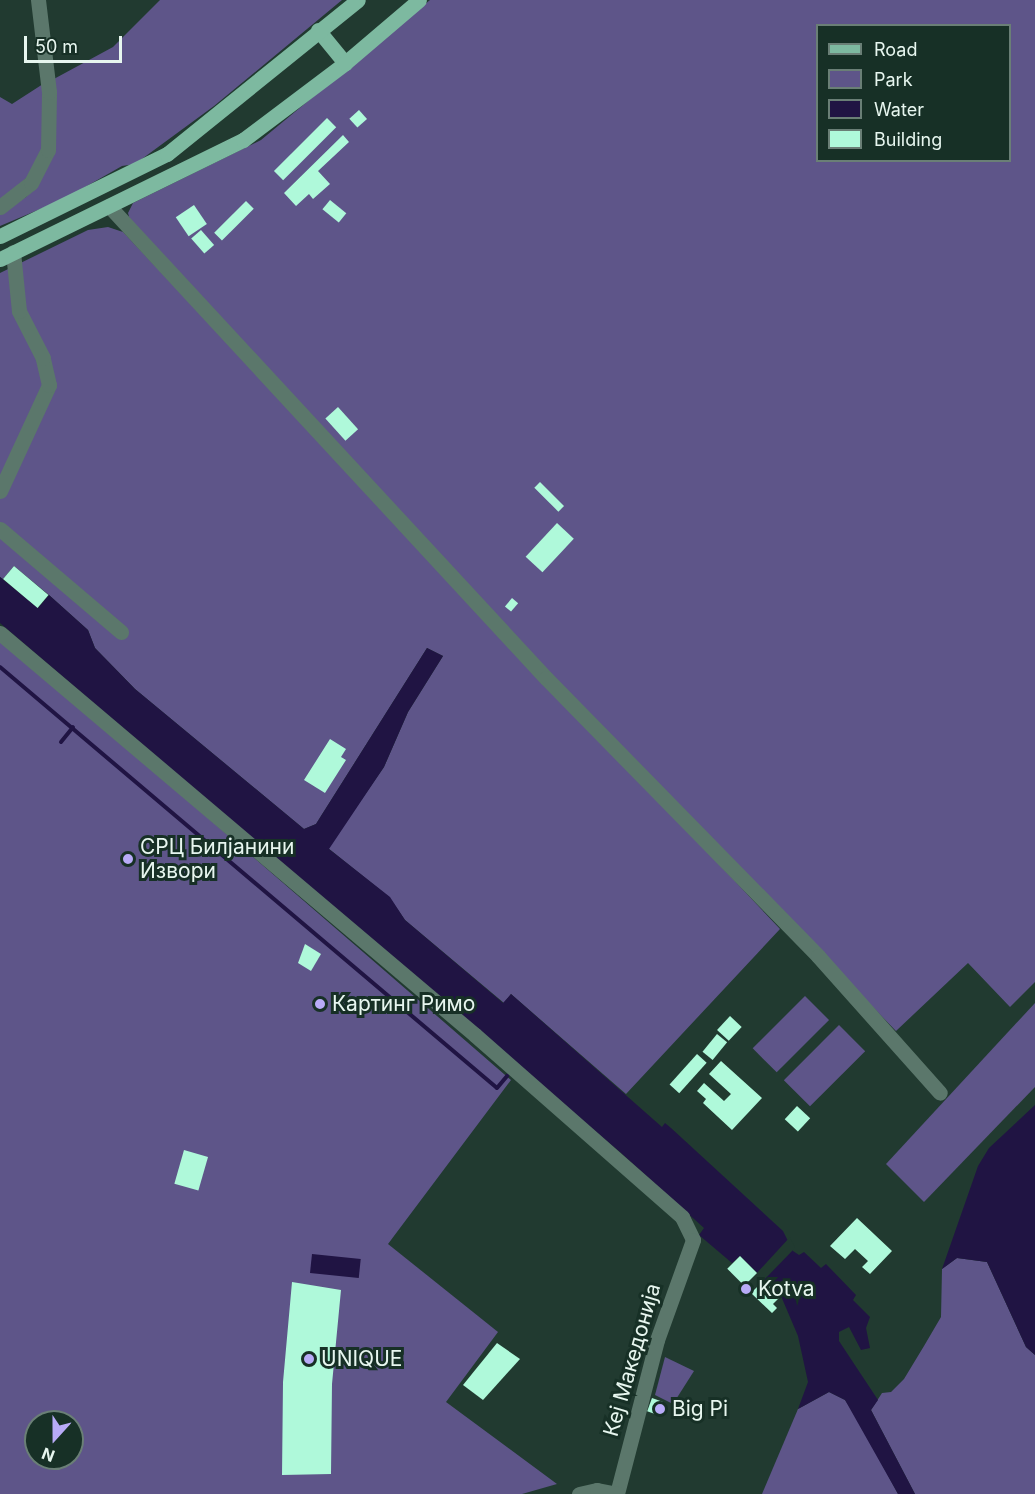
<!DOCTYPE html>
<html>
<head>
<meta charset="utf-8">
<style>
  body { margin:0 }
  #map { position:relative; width:1035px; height:1494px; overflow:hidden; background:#213a30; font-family:Inter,sans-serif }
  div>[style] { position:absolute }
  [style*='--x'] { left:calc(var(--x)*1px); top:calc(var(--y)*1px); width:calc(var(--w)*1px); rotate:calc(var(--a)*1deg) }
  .green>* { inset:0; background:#5e5589; transform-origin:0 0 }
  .water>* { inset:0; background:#201443; transform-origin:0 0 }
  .pier>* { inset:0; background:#213a30 }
  .stream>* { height:4px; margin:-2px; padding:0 2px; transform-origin:2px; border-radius:2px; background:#201443 }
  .building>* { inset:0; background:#aff9da; transform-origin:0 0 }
  .minor>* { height:15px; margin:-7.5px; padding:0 7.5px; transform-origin:7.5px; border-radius:7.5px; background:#5b776b }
  .major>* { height:15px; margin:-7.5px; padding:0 7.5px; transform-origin:7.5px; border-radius:7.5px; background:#7db9a0 }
  .dots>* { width:16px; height:16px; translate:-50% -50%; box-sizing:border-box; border:3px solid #173026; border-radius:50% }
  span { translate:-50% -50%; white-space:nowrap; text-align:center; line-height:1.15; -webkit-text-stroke:6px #173026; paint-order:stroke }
  .poi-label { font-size:21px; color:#e7f6ef }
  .left { translate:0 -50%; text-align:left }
  .street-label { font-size:21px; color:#e7f6ef }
  .legend { position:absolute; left:816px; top:24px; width:195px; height:138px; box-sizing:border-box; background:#173026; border:2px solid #6a7f76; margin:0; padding:8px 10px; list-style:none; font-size:18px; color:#e7f6ef }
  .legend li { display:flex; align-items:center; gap:12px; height:30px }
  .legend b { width:30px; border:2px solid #6a7f76 }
  .north { position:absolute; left:24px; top:1410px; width:60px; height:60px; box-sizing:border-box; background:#173026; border:2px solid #6a7f76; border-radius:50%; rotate:201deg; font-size:16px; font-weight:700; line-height:24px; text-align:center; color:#e7f6ef }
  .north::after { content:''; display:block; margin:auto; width:21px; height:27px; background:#b8abf7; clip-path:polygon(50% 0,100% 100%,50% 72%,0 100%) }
  .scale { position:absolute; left:24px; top:36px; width:98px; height:27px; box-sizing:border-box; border:3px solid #e7f6ef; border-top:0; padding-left:8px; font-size:18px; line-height:21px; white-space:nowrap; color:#e7f6ef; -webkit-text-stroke:4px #173026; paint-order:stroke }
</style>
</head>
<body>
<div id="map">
  <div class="green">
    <i style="clip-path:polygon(160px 0,342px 0,214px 106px,135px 164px,122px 166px,64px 199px,0 226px,0 213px,26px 197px,40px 181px,52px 80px,113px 47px)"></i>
    <i style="clip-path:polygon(evenodd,430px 0,1035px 0,1035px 982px,1010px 1007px,968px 963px,896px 1031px,554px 678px,130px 220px,128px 213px,133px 203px,261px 140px,430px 0,818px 26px,1010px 26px,1010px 160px,818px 160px,818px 26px)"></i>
    <i style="clip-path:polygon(43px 84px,44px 142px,33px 172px,0 202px,0 97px,12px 104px)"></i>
    <i style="clip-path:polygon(108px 227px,123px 232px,780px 929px,626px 1094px,511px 994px,504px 1003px,405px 920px,389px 897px,328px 848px,384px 767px,408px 712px,443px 656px,427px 648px,321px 816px,316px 824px,304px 829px,135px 689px,95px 648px,88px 630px,49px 595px,14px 566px,3px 579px,0 577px,0 273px,88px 230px)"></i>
    <i style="clip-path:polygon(evenodd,0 638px,511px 1080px,388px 1244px,498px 1332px,446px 1402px,557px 1484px,522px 1494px,0 1494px,0 638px,36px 1422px,72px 1422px,72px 1458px,36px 1458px,36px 1422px)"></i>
    <i style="left:805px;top:996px;width:34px;height:74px;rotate:45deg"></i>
    <i style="clip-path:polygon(1035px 1003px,1035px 1087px,924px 1202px,886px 1164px)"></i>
    <i style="left:839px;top:1025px;width:37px;height:78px;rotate:45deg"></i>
    <i style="clip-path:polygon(957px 1258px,987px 1262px,1026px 1347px,1035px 1355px,1035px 1494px,915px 1494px,871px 1410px,882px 1393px,891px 1392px,904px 1379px,924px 1346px,941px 1317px,942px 1269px)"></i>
    <i style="clip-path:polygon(665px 1357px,694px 1371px,673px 1404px,655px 1395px)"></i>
    <i style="clip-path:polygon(829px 1392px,845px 1400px,856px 1416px,898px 1494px,762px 1494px,798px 1409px)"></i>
  </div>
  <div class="water">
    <i style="clip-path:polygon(0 577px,38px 608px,49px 595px,88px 630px,95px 648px,135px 689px,304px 829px,316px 824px,321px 816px,427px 648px,443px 656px,408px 712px,384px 767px,329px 849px,390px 897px,405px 920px,503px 1003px,511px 994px,662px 1127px,665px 1123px,671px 1128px,783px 1231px,793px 1251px,799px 1255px,804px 1252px,821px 1268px,826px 1264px,856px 1295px,853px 1300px,870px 1317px,866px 1328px,870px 1348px,861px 1350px,849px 1327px,839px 1332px,839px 1341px,878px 1400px,871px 1410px,915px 1494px,898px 1494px,845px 1400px,829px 1392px,798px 1409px,808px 1382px,798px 1336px,781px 1296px,740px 1256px,732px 1263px,699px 1235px,704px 1228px,621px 1153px,0 623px)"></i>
    <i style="clip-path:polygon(1035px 1105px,1035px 1355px,1026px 1347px,987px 1262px,957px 1258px,942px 1269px,978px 1166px,989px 1148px)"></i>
    <i style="left:312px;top:1254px;width:49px;height:19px;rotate:6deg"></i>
  </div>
  <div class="pier">
    <i style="clip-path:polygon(790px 1237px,795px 1248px,762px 1282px,755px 1275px)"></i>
  </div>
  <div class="stream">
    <i style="--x:0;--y:667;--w:651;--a:40.27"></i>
    <i style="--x:497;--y:1088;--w:16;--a:-50"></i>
    <i style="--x:61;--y:742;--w:19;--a:-51"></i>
  </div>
  <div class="building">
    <i style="left:359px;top:110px;width:12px;height:13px;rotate:48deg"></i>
    <i style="left:327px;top:118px;width:13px;height:75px;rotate:45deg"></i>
    <i style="clip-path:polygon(343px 135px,349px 142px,318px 171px,330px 184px,313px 199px,309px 194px,296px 206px,284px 193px)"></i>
    <i style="left:330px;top:200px;width:21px;height:12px;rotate:39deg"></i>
    <i style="left:246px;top:201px;width:11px;height:45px;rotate:45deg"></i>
    <i style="left:194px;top:205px;width:23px;height:22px;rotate:56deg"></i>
    <i style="left:201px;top:230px;width:20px;height:13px;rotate:49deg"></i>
    <i style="left:338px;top:407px;width:30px;height:17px;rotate:48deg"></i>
    <i style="left:540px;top:482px;width:34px;height:8px;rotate:45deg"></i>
    <i style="left:557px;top:523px;width:23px;height:46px;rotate:43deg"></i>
    <i style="left:14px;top:566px;width:45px;height:17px;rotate:40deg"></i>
    <i style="left:512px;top:598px;width:8px;height:11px;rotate:40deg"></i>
    <i style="clip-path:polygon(330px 739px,346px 749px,341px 757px,346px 760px,325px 793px,304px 780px)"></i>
    <i style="clip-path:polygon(305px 944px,321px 954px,311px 971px,298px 963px)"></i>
    <i style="left:730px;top:1016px;width:16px;height:19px;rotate:43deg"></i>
    <i style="left:717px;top:1034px;width:13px;height:23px;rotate:39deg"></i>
    <i style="left:697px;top:1054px;width:13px;height:41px;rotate:42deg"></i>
    <i style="clip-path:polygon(721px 1061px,762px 1098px,732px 1130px,703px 1103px,706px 1099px,697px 1091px,704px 1083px,724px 1101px,731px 1094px,709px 1074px)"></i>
    <i style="left:797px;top:1106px;width:18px;height:18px;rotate:43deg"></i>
    <i style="left:184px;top:1150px;width:25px;height:35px;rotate:16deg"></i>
    <i style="clip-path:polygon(857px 1218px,892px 1251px,870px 1274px,862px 1267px,868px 1261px,855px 1249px,845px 1259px,830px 1246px)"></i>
    <i style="left:740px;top:1256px;width:24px;height:18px;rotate:45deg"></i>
    <i style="clip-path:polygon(764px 1280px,781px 1296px,773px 1304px,777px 1308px,772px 1313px,751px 1293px)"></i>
    <i style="clip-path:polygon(292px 1282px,341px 1290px,332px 1384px,331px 1474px,282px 1475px,283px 1382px)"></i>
    <i style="clip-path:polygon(497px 1343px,520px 1359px,483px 1400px,463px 1385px)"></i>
    <i style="left:652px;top:1398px;width:12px;height:14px;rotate:20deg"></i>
  </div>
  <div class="minor">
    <i style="--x:109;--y:206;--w:643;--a:47.21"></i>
    <i style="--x:546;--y:678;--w:389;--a:45.6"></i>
    <i style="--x:818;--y:956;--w:183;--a:48.3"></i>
    <i style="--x:0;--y:207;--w:39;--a:-38"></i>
    <i style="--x:31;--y:183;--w:37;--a:-63"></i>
    <i style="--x:48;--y:150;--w:58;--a:-89"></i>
    <i style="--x:49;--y:92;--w:93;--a:-96.8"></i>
    <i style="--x:0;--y:491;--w:117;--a:-65.2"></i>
    <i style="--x:49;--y:385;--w:28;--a:-103"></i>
    <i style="--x:43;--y:358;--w:53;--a:-117.1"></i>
    <i style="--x:19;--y:311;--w:59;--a:-95.8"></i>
    <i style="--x:0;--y:529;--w:159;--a:40.4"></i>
    <i style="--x:0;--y:633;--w:622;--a:40.24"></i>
    <i style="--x:475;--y:1035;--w:276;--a:41.3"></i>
    <i style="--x:682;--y:1217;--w:25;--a:64"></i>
    <i style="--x:693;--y:1240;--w:106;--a:109.8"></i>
    <i style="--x:657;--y:1340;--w:159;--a:104.6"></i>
    <i style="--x:579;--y:1494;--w:18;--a:-13"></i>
    <i style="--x:597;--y:1490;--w:20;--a:11"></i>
  </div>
  <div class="major">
    <i style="--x:318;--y:30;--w:43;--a:50.7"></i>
    <i style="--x:0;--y:236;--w:186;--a:-26.2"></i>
    <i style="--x:167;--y:154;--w:245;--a:-38.9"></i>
    <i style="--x:0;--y:259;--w:271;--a:-26.1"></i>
    <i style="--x:243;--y:140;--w:128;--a:-37"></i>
    <i style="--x:345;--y:63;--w:97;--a:-40.4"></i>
  </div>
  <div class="dots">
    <i style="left:128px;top:859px;background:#b8abf7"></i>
    <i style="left:320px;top:1004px;background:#b8abf7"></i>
    <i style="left:746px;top:1289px;background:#b8abf7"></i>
    <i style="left:309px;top:1359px;background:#b8abf7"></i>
    <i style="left:660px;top:1409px;background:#b8abf7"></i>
  </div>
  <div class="poi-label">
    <span class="left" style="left:140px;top:859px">СРЦ Билјанини<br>Извори</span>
    <span class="left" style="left:332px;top:1004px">Картинг Римо</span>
    <span class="left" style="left:758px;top:1289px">Kotva</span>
    <span class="left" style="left:321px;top:1359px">UNIQUE</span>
    <span class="left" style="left:672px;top:1409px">Big Pi</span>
  </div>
  <div class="street-label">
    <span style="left:632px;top:1360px;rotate:-74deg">Кеј Македонија</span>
  </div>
  <ul class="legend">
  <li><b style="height:8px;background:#7db9a0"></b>Road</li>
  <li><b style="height:16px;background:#5e5589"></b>Park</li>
  <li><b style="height:16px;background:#201443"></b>Water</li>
  <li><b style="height:16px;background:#aff9da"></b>Building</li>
  </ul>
  <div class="north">N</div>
  <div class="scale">50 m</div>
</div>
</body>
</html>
